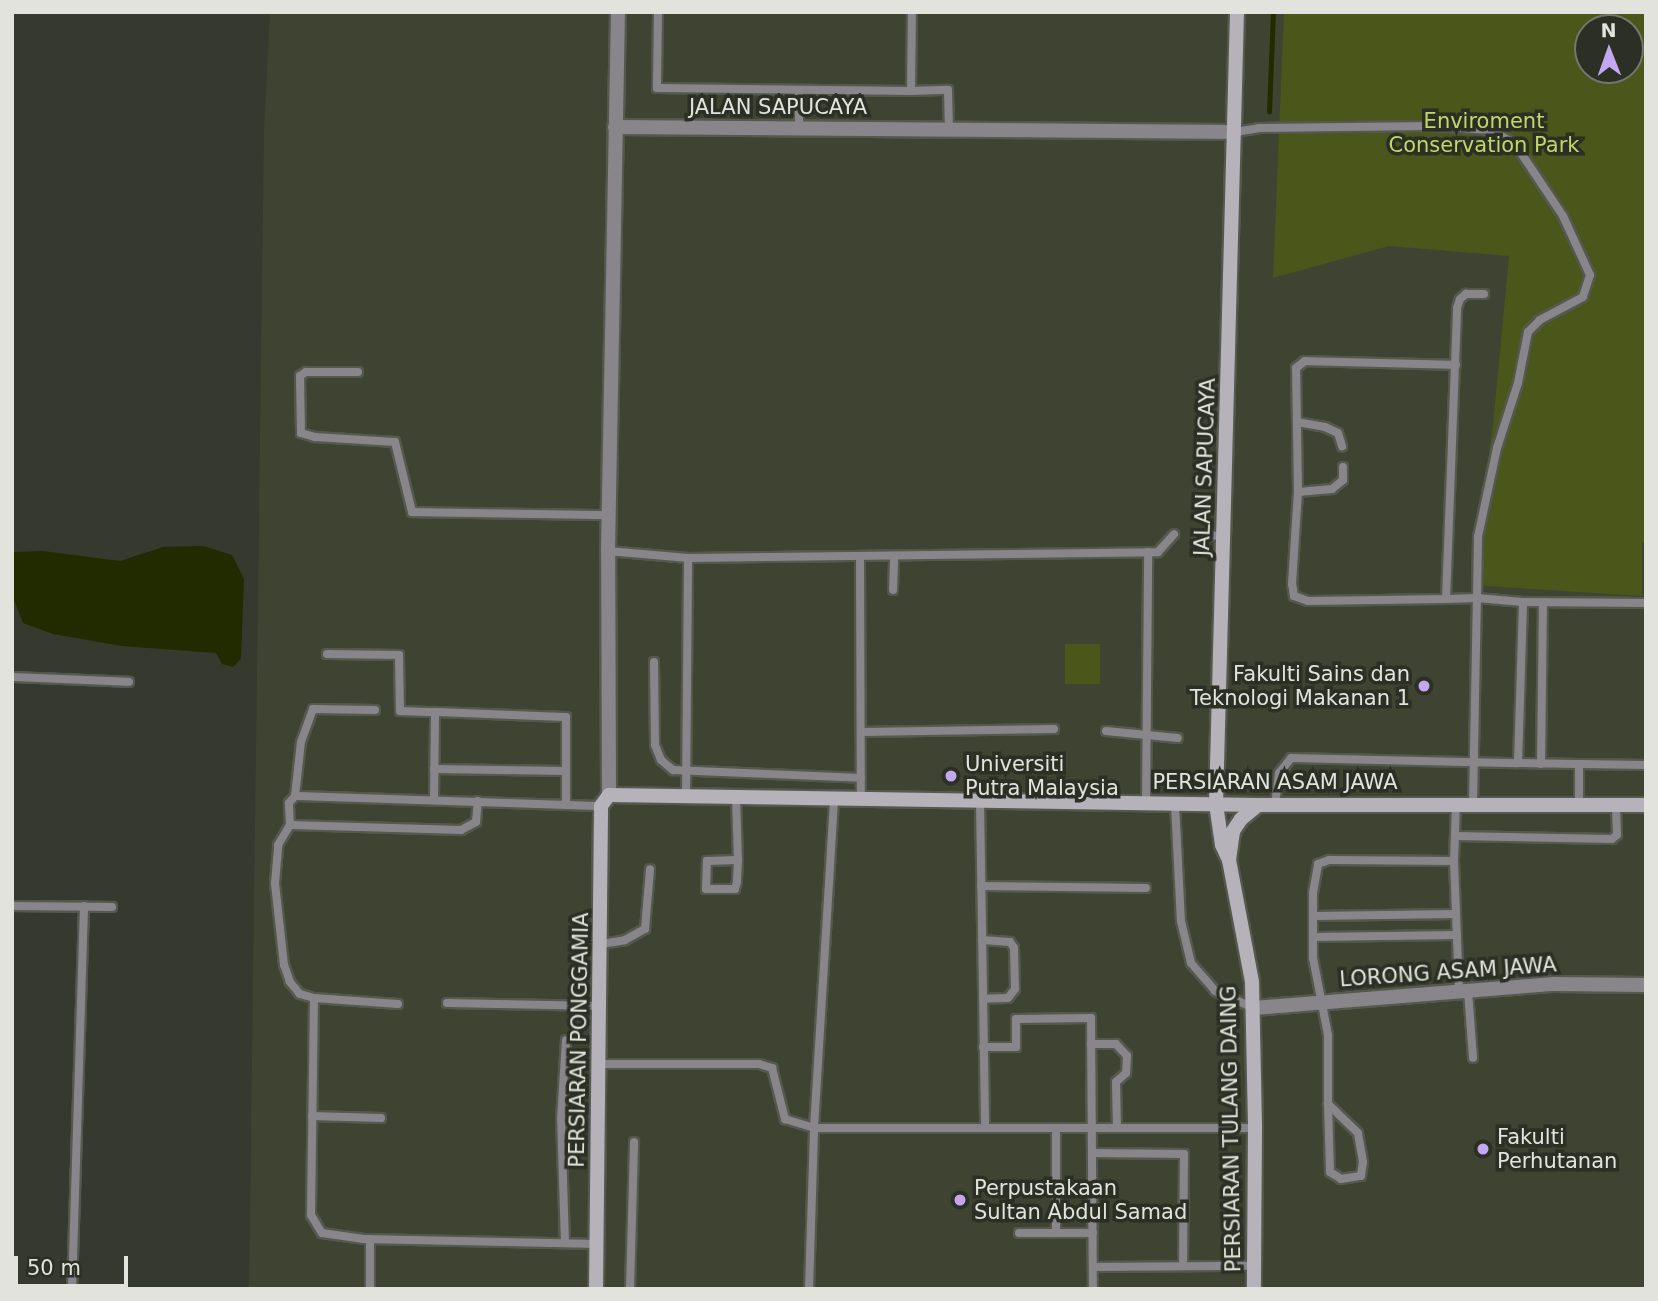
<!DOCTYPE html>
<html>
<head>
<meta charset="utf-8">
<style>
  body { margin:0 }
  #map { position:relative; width:1658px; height:1301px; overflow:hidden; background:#36392e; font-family:"DejaVu Sans",sans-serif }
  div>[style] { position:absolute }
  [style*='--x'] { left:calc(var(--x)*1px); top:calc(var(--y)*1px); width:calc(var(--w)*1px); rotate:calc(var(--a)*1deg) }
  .built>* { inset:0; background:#3f4332 }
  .green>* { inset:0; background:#4a561a; transform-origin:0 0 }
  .water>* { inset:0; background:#222a00 }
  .stream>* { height:4.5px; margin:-2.25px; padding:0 2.25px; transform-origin:2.25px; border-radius:2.25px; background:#222a00 }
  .roads { filter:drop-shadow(2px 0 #55584d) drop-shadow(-2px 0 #55584d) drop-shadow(0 2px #55584d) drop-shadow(0 -2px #55584d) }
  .lane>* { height:8px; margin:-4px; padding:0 4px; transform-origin:4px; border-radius:4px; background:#88868b }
  .street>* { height:14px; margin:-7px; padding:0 7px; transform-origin:7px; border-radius:7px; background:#88868b }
  .secondary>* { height:14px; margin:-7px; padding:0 7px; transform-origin:7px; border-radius:7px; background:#b5b2ba }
  .dots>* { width:19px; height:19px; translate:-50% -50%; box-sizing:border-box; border:4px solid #2c2f24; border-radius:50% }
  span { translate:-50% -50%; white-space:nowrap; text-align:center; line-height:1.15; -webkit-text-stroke:7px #2c2f24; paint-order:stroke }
  .street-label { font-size:21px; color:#e1e3dc }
  .park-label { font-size:21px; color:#c0d868 }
  .poi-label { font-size:21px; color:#e1e3dc }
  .right { translate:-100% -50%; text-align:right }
  .left { translate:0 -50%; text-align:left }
  .frame { position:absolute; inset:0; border:14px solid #e1e3dc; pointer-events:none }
  .north { position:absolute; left:1574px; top:14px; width:70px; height:70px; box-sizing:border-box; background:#2c2f24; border:2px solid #74776e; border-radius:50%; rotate:359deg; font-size:19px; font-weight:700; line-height:28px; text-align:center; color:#e1e3dc }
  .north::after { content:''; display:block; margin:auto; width:24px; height:32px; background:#c4a7f1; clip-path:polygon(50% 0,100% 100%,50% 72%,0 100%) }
  .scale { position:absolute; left:14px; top:1256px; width:114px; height:32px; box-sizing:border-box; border:4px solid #e1e3dc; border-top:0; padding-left:9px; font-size:21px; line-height:24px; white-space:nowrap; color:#e1e3dc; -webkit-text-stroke:5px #2c2f24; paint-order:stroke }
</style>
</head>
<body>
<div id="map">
  <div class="built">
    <i style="clip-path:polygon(evenodd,270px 12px,1646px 12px,1646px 1289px,249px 1289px,264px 130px,270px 12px,1588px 28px,1630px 28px,1630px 70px,1588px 70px,1588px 28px)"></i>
  </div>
  <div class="green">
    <i style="clip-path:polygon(evenodd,1284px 12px,1646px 12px,1646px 542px,1642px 543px,1642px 596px,1471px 585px,1493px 425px,1509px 256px,1389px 246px,1273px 278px,1284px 12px,1588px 28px,1630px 28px,1630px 70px,1588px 70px,1588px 28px)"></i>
    <i style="left:1065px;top:644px;width:35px;height:40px"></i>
  </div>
  <div class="water">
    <i style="clip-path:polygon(203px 546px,232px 555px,244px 579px,241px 659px,233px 667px,222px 664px,216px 653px,122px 646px,53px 634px,23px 623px,12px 595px,12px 554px,15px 552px,43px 551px,120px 561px,163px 547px)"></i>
  </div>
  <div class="stream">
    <i style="--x:1269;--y:112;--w:100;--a:-87.7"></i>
  </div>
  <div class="roads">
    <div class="lane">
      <i style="--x:658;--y:12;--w:76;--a:90.8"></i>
      <i style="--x:657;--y:88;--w:254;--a:0.7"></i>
      <i style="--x:911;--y:91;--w:79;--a:-89.3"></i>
      <i style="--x:911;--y:91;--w:37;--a:-2"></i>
      <i style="--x:948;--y:90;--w:40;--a:88.6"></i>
      <i style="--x:799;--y:129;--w:39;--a:-90"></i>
      <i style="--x:1235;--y:132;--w:24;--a:-9"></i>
      <i style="--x:1259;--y:128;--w:172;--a:-0.7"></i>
      <i style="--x:1431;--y:126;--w:60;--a:3.8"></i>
      <i style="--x:1491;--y:130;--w:28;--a:30"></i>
      <i style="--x:1515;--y:144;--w:87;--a:56.3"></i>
      <i style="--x:1563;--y:216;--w:65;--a:65.4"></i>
      <i style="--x:1590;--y:275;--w:23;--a:108"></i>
      <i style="--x:1583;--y:297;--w:49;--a:151.9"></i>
      <i style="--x:1540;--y:320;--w:17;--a:135"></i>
      <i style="--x:1528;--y:332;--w:52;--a:101.1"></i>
      <i style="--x:1518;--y:383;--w:68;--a:107.9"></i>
      <i style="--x:1497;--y:448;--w:91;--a:102.1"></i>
      <i style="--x:1478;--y:537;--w:61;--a:90.9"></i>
      <i style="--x:1477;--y:598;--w:46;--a:5"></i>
      <i style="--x:1523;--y:602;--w:123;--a:0.5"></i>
      <i style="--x:358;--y:372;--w:52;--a:180"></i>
      <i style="--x:306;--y:372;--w:7;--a:146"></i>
      <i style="--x:300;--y:376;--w:57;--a:89"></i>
      <i style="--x:301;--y:433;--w:15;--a:16"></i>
      <i style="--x:315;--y:437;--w:80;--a:3.6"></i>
      <i style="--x:395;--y:442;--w:72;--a:76.3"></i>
      <i style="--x:412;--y:512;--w:196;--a:0.9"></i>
      <i style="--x:1297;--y:422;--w:28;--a:10"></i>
      <i style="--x:1325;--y:427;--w:14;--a:25"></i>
      <i style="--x:1338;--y:433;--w:14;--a:73"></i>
      <i style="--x:1298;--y:492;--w:34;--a:-5"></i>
      <i style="--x:1332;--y:489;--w:14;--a:-39"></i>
      <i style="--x:1343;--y:480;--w:13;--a:-90"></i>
      <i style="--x:1197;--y:535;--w:27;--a:2"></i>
      <i style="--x:608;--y:551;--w:80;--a:5"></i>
      <i style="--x:688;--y:558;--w:470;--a:-0.7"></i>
      <i style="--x:1158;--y:552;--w:24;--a:-48"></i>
      <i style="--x:860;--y:556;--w:243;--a:89.8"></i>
      <i style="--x:893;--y:590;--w:34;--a:-88"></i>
      <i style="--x:1446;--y:599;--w:138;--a:179.2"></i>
      <i style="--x:1308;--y:601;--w:15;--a:-160"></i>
      <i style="--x:1294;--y:596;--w:12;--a:-99"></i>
      <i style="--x:1292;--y:584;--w:92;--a:-86.3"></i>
      <i style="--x:1298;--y:492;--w:124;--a:-90.9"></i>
      <i style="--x:1296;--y:368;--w:11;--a:-38"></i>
      <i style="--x:1305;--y:361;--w:151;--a:1.5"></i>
      <i style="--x:327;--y:654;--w:72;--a:0.8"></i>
      <i style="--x:399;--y:655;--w:56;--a:89"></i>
      <i style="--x:400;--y:711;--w:35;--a:2"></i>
      <i style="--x:654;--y:662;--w:83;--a:89.3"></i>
      <i style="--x:655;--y:745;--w:16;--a:68"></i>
      <i style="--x:661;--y:760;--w:16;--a:40"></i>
      <i style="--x:673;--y:770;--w:188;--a:2.4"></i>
      <i style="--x:12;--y:677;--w:117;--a:2.4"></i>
      <i style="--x:1106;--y:731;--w:72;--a:5.6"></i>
      <i style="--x:861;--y:732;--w:193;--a:-0.9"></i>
      <i style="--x:1518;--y:763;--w:61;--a:0.9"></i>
      <i style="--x:1541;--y:764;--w:162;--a:-89.3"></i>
      <i style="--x:434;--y:769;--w:131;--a:0.9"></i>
      <i style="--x:295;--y:796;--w:54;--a:-83.7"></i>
      <i style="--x:301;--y:742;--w:35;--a:-70"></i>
      <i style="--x:313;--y:709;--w:62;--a:0.9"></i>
      <i style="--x:686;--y:797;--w:239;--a:-89.5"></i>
      <i style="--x:736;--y:797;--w:63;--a:88.2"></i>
      <i style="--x:738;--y:860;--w:22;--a:93"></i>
      <i style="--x:737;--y:882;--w:7;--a:106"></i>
      <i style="--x:735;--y:889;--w:29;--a:180"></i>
      <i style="--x:706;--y:889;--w:28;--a:-88"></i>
      <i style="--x:707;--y:861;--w:31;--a:-2"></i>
      <i style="--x:434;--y:799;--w:87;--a:-89.3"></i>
      <i style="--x:435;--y:712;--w:131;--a:2.2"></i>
      <i style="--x:566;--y:717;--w:88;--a:90"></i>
      <i style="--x:980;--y:801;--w:327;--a:89.1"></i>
      <i style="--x:1146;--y:803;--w:251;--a:-89.5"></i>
      <i style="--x:1473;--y:803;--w:205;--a:-88.9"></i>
      <i style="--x:1477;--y:598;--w:31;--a:178"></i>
      <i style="--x:1446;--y:599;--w:291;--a:-87.8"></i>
      <i style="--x:1457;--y:308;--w:9;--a:-72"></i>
      <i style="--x:1460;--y:299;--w:8;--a:-40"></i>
      <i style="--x:1466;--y:294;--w:18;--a:0"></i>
      <i style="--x:1175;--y:804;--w:117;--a:87.1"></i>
      <i style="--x:1181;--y:921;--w:43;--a:76.6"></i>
      <i style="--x:1191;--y:963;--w:37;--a:49"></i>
      <i style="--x:1215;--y:991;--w:43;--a:23.6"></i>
      <i style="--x:1579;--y:804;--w:40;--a:-90"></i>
      <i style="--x:1579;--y:764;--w:67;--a:0.9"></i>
      <i style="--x:1275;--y:805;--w:32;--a:-83"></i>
      <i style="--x:1279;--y:773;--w:19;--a:-51"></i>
      <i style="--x:1291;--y:758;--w:227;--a:1.3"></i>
      <i style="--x:1518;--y:763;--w:161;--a:-88.2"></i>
      <i style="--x:290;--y:825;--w:171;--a:1.7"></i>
      <i style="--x:461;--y:830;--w:17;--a:-28"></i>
      <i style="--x:476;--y:822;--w:21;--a:-85"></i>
      <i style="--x:1455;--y:836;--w:157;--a:1.1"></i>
      <i style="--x:1612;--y:839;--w:6;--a:-39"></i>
      <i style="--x:1617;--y:835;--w:30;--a:-92"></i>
      <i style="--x:1454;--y:861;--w:130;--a:87.8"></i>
      <i style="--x:981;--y:886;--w:165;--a:0.7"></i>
      <i style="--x:12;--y:906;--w:100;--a:0.6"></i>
      <i style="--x:1313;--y:916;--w:143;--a:-0.8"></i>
      <i style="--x:1313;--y:937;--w:144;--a:-0.8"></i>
      <i style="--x:982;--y:940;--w:28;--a:4"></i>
      <i style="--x:1010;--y:942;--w:7;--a:56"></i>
      <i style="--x:1014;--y:948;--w:41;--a:88.6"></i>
      <i style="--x:1015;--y:989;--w:11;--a:128"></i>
      <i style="--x:1008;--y:998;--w:25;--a:178"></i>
      <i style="--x:601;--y:944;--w:24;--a:-9"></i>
      <i style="--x:625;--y:940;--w:23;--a:-29"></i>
      <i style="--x:645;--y:929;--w:60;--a:-85.2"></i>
      <i style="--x:1468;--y:991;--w:67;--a:85.7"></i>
      <i style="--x:314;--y:998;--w:217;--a:90.8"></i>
      <i style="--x:311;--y:1215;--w:21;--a:59"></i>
      <i style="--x:322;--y:1233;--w:42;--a:8.1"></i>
      <i style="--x:364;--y:1239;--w:234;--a:1.2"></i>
      <i style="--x:447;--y:1003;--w:154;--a:1.1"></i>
      <i style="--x:398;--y:1004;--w:84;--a:-175.9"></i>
      <i style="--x:314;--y:998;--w:15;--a:-164"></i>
      <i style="--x:300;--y:994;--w:16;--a:-130"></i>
      <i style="--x:290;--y:982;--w:18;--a:-109"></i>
      <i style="--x:284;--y:965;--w:82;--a:-96.3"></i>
      <i style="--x:275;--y:883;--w:38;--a:-85"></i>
      <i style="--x:278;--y:845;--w:23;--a:-59"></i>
      <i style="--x:290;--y:825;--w:22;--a:-93"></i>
      <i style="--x:289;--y:803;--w:9;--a:-49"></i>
      <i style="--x:295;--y:796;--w:306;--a:1.9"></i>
      <i style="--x:1091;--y:1044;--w:25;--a:0"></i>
      <i style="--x:1116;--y:1044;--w:16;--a:47"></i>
      <i style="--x:1127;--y:1056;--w:17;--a:93"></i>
      <i style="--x:1126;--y:1073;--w:13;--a:138"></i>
      <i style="--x:1116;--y:1082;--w:46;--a:88.8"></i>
      <i style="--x:983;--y:1047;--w:33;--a:0"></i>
      <i style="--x:1016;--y:1047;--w:28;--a:-90"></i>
      <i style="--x:1016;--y:1019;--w:75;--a:-0.8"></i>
      <i style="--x:1091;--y:1018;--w:271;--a:89.6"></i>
      <i style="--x:600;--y:1064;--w:159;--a:0"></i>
      <i style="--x:759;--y:1064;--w:14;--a:17"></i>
      <i style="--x:772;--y:1068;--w:53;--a:75.7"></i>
      <i style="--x:785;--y:1119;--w:30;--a:17"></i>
      <i style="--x:814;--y:1128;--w:441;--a:0"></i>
      <i style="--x:1328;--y:1104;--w:68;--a:88.3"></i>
      <i style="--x:1330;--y:1172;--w:13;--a:32"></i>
      <i style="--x:1341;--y:1179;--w:20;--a:-9"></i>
      <i style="--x:1361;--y:1176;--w:14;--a:-82"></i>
      <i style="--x:1363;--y:1162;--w:29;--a:-100"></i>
      <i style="--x:1358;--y:1133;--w:42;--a:-136"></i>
      <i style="--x:1328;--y:1104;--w:69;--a:-90"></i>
      <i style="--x:1328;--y:1035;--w:78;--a:-101"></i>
      <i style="--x:1313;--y:958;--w:65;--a:-90"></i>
      <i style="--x:1313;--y:893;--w:29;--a:-80"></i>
      <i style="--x:1318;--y:864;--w:12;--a:-20"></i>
      <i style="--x:1329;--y:860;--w:125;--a:0.5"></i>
      <i style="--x:1454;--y:861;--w:58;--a:-88"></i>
      <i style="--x:312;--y:1116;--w:69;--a:1.7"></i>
      <i style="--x:1093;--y:1153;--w:91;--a:0.6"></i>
      <i style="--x:1184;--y:1154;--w:112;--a:90.5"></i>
      <i style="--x:1019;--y:1233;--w:37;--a:0"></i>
      <i style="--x:1056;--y:1233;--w:105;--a:-90"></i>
      <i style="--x:1056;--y:1233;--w:37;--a:0"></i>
      <i style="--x:370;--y:1239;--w:50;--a:90"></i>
      <i style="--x:565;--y:1243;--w:124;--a:-91.8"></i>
      <i style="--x:561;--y:1119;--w:79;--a:-86.4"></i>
      <i style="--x:1093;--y:1267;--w:161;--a:-0.4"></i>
      <i style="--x:72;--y:1289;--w:383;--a:-88.2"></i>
      <i style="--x:630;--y:1289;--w:147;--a:-88.4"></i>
      <i style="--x:809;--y:1289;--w:161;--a:-88.2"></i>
      <i style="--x:814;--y:1128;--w:330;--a:-86.5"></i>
    </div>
    <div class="street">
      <i style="--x:615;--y:127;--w:620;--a:0.46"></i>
      <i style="--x:609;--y:795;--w:244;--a:-90.2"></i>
      <i style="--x:608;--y:551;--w:539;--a:-88.94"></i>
      <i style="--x:1254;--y:1008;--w:301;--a:-4.6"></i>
      <i style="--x:1554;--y:984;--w:92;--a:0.6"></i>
    </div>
    <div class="secondary">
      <i style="--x:1237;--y:12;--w:792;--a:91.52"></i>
      <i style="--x:1216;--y:804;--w:41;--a:81.7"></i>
      <i style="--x:1222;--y:845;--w:17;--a:65"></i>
      <i style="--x:1229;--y:860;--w:124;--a:79.3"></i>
      <i style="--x:1252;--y:982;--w:146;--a:88.8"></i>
      <i style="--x:1255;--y:1128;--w:161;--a:90.4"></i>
      <i style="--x:1229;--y:860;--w:29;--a:-82"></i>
      <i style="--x:1233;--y:831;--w:14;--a:-56"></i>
      <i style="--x:1241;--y:819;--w:22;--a:-39"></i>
      <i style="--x:596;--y:1289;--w:483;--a:-89.4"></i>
      <i style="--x:601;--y:806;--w:14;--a:-54"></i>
      <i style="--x:609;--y:795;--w:649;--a:0.88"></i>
      <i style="--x:1258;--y:805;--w:388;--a:0"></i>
    </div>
  </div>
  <div class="dots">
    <i style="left:1424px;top:686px;background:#c4a7f1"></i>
    <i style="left:951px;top:776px;background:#c4a7f1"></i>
    <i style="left:1483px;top:1149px;background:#c4a7f1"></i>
    <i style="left:960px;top:1200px;background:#c4a7f1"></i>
  </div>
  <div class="street-label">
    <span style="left:778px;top:107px">JALAN SAPUCAYA</span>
    <span style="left:1205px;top:467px;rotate:-88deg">JALAN SAPUCAYA</span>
    <span style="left:1275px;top:782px">PERSIARAN ASAM JAWA</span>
    <span style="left:1448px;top:972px;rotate:-4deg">LORONG ASAM JAWA</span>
    <span style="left:579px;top:1040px;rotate:-89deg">PERSIARAN PONGGAMIA</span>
    <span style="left:1231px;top:1129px;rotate:-91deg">PERSIARAN TULANG DAING</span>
  </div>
  <div class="park-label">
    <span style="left:1484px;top:133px">Enviroment<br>Conservation Park</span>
  </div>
  <div class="poi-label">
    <span class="right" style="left:1410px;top:686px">Fakulti Sains dan<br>Teknologi Makanan 1</span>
    <span class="left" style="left:965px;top:776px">Universiti<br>Putra Malaysia</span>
    <span class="left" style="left:1497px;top:1149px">Fakulti<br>Perhutanan</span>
    <span class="left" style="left:974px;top:1200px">Perpustakaan<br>Sultan Abdul Samad</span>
  </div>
  <div class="frame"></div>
  <div class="north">N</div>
  <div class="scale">50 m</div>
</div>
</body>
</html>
